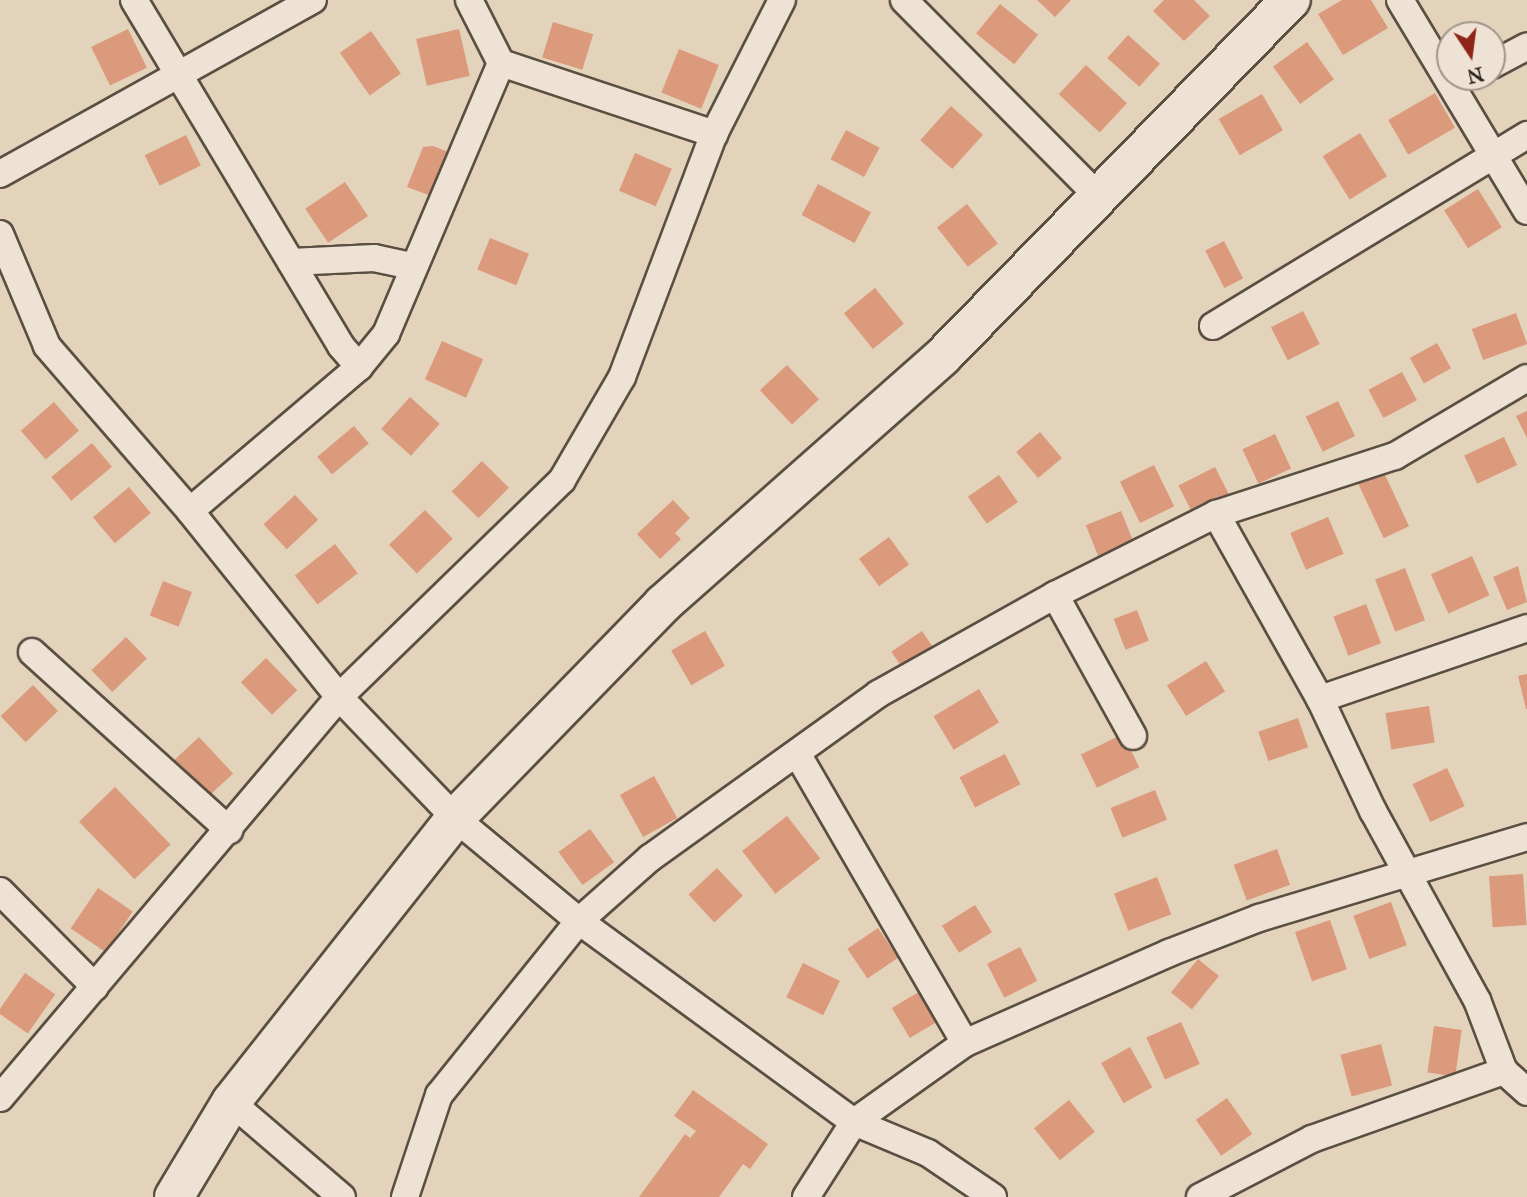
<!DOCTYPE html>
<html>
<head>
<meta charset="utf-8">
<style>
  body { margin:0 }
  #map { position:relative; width:1527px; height:1197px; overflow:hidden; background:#e3d3bb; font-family:"IM FELL Great Primer",serif }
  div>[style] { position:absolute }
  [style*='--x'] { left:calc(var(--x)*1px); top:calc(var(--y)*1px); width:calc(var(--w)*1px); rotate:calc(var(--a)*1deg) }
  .building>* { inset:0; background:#dc9a7d; transform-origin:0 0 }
  .roads { filter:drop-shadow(2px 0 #5a4f42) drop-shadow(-2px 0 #5a4f42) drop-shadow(0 2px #5a4f42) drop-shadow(0 -2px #5a4f42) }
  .street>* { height:26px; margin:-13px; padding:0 13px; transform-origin:13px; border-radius:13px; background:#ede2d3 }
  .secondary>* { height:38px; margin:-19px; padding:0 19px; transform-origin:19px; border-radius:19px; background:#ede2d3 }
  span { translate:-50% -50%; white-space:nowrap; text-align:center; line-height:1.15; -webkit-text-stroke:5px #ede2d3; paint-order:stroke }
  .north { position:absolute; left:1436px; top:21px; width:70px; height:70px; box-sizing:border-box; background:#ede2d3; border:2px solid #a09689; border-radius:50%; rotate:167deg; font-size:19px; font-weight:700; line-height:28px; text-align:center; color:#2c231a }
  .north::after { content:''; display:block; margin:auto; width:24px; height:32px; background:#8f2418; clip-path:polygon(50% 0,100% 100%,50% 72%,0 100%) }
</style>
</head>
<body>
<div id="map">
  <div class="building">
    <i style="clip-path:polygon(1037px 0,1071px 0,1055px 17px)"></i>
    <i style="clip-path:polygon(1164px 0,1194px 0,1210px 16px,1184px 41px,1153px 11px)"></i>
    <i style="clip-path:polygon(1342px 0,1371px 0,1388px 28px,1343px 55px,1318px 14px)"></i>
    <i style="left:1000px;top:4px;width:49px;height:38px;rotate:39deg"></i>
    <i style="left:553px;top:22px;width:42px;height:37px;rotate:17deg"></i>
    <i style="left:128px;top:29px;width:43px;height:41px;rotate:64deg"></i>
    <i style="left:459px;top:29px;width:48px;height:44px;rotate:77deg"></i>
    <i style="left:371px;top:31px;width:52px;height:38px;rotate:55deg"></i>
    <i style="left:1128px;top:35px;width:43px;height:31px;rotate:42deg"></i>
    <i style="left:1307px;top:42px;width:46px;height:42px;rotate:54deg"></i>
    <i style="left:679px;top:49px;width:43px;height:47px;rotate:22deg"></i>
    <i style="left:1086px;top:65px;width:56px;height:40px;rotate:43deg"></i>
    <i style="left:1435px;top:93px;width:40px;height:54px;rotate:60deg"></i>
    <i style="left:1262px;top:94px;width:42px;height:50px;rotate:60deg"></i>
    <i style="left:951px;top:106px;width:43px;height:46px;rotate:42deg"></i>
    <i style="left:846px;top:130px;width:38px;height:33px;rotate:28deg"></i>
    <i style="left:1360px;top:133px;width:51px;height:44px;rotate:58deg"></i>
    <i style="left:186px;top:135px;width:34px;height:46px;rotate:64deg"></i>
    <i style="clip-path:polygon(433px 146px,456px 155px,439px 199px,407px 187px,423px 147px)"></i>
    <i style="left:635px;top:153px;width:40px;height:41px;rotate:23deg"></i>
    <i style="left:345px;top:182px;width:41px;height:48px;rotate:56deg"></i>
    <i style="left:818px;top:184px;width:60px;height:35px;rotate:28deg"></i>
    <i style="left:1478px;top:189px;width:45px;height:40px;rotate:58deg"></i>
    <i style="left:967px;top:204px;width:50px;height:38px;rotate:52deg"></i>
    <i style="left:490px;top:238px;width:42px;height:34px;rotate:22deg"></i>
    <i style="left:1224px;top:241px;width:42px;height:21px;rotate:63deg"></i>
    <i style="left:875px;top:288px;width:46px;height:40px;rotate:51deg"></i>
    <i style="left:1303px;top:311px;width:37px;height:36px;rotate:63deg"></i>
    <i style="left:1516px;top:313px;width:33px;height:47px;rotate:70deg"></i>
    <i style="left:442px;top:341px;width:45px;height:42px;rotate:24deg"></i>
    <i style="left:1437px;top:343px;width:29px;height:31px;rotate:61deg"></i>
    <i style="left:787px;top:365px;width:47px;height:37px;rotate:47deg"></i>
    <i style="left:1402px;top:372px;width:32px;height:38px;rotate:62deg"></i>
    <i style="left:410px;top:397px;width:40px;height:43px;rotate:42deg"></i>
    <i style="left:1338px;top:401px;width:39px;height:36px;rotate:64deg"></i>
    <i style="left:54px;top:402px;width:38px;height:44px;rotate:49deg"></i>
    <i style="clip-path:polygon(1527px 411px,1527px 438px,1516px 416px)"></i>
    <i style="left:354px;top:426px;width:23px;height:48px;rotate:50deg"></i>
    <i style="left:1040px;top:432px;width:34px;height:31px;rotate:50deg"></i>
    <i style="left:1275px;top:434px;width:38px;height:36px;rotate:65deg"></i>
    <i style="left:1504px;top:437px;width:31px;height:44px;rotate:65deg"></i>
    <i style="left:92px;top:443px;width:31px;height:53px;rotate:50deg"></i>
    <i style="left:482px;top:461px;width:38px;height:43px;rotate:45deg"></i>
    <i style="left:1379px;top:462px;width:71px;height:28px;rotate:65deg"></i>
    <i style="left:1154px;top:465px;width:46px;height:38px;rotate:64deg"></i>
    <i style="left:1215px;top:467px;width:33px;height:41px;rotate:63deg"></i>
    <i style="left:999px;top:475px;width:33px;height:38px;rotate:55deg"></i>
    <i style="left:129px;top:487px;width:34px;height:47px;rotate:50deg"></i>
    <i style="left:295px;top:495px;width:34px;height:43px;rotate:47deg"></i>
    <i style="clip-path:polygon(673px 500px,690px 518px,675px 533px,681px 539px,660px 559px,637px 534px)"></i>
    <i style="left:425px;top:510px;width:40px;height:50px;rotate:46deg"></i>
    <i style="left:1121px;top:511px;width:37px;height:38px;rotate:68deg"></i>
    <i style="left:1328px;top:517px;width:40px;height:41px;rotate:67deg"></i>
    <i style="left:889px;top:537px;width:34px;height:37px;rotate:54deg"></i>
    <i style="left:335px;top:544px;width:37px;height:51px;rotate:52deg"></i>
    <i style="left:1472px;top:556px;width:43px;height:45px;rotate:66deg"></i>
    <i style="clip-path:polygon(1518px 566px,1527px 602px,1507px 610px,1493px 577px)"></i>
    <i style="left:1405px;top:568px;width:56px;height:32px;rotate:69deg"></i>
    <i style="left:163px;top:581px;width:31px;height:37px;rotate:21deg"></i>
    <i style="left:1366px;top:604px;width:42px;height:35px;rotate:69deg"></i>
    <i style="left:1137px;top:610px;width:33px;height:25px;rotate:69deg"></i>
    <i style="left:705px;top:631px;width:40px;height:39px;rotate:60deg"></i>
    <i style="left:922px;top:631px;width:23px;height:37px;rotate:56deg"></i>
    <i style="left:126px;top:637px;width:30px;height:48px;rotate:46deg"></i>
    <i style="left:266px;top:658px;width:45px;height:35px;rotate:46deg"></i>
    <i style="left:1206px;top:661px;width:36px;height:46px;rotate:58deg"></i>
    <i style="clip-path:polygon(1527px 674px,1527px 709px,1526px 709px,1518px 676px)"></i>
    <i style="left:33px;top:685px;width:36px;height:45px;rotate:46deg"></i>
    <i style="left:979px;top:689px;width:39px;height:53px;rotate:59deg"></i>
    <i style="left:1429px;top:706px;width:37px;height:44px;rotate:81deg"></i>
    <i style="left:1298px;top:718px;width:31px;height:42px;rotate:71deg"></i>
    <i style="left:1123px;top:734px;width:37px;height:47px;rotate:64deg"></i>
    <i style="left:199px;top:737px;width:50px;height:40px;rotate:47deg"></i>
    <i style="left:1005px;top:754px;width:34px;height:51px;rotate:63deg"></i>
    <i style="left:1447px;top:768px;width:42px;height:38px;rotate:65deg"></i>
    <i style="left:654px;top:776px;width:48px;height:39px;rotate:61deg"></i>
    <i style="left:115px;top:787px;width:80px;height:50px;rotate:46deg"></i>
    <i style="left:1155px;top:790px;width:32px;height:48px;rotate:68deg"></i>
    <i style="left:787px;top:816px;width:54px;height:57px;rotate:52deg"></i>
    <i style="left:590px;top:829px;width:41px;height:39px;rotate:54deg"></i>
    <i style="left:1277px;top:849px;width:38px;height:46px;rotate:70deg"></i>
    <i style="left:717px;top:868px;width:38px;height:39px;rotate:47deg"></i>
    <i style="left:1523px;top:874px;width:51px;height:34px;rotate:86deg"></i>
    <i style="left:1157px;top:877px;width:40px;height:46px;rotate:69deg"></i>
    <i style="left:98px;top:888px;width:42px;height:49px;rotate:34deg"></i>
    <i style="left:1391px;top:902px;width:46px;height:40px;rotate:70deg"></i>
    <i style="left:975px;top:905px;width:32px;height:39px;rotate:58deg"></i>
    <i style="left:1330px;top:920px;width:52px;height:37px;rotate:71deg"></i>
    <i style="left:878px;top:928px;width:36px;height:37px;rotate:56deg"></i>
    <i style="left:1020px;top:947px;width:38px;height:37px;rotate:63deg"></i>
    <i style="left:1198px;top:959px;width:27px;height:43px;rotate:39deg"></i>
    <i style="left:803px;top:963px;width:41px;height:38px;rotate:26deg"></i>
    <i style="left:25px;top:973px;width:37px;height:48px;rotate:35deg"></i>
    <i style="left:927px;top:987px;width:35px;height:41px;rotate:59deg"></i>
    <i style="left:1181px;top:1022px;width:46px;height:38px;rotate:66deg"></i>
    <i style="left:1434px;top:1026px;width:28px;height:47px;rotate:8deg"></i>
    <i style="left:1381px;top:1044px;width:43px;height:42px;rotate:75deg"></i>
    <i style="left:1130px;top:1047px;width:46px;height:33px;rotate:61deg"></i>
    <i style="clip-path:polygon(693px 1090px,768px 1144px,750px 1169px,743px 1164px,719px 1197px,639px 1197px,685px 1134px,690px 1138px,696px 1131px,674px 1116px)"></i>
    <i style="left:1227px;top:1098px;width:44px;height:38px;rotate:55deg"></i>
    <i style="left:1069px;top:1100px;width:41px;height:45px;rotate:51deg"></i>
  </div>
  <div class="roads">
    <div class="street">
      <i style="--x:134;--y:0;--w:403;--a:59.1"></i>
      <i style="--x:341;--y:346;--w:28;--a:49"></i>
      <i style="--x:469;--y:0;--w:71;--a:63.1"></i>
      <i style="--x:501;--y:63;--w:225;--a:18.4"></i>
      <i style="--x:904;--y:0;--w:277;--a:45.3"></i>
      <i style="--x:1400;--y:0;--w:246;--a:59"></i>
      <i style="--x:1492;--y:65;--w:40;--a:-28"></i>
      <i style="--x:0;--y:174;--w:358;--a:-29.1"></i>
      <i style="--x:0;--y:234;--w:121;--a:67.2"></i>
      <i style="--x:47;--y:346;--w:218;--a:49.1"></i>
      <i style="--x:190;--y:511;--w:238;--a:51.3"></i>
      <i style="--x:339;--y:697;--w:168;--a:46.2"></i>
      <i style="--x:455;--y:818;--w:161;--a:39.7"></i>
      <i style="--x:579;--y:921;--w:341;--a:36.2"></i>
      <i style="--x:854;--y:1122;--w:89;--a:122.6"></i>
      <i style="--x:291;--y:262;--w:83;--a:-2.8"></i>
      <i style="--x:374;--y:258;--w:39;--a:12"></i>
      <i style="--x:1213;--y:326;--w:368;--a:-31.3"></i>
      <i style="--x:190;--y:511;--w:222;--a:-40.4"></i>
      <i style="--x:359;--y:367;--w:43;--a:-50.7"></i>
      <i style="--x:386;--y:334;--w:294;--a:-67"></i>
      <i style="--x:1216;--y:514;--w:212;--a:60.7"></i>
      <i style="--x:1320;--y:699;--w:124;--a:64.7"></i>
      <i style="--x:1373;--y:811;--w:216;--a:61.2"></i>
      <i style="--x:1477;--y:1000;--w:76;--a:69.2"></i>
      <i style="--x:1504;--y:1071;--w:31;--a:42"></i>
      <i style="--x:1055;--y:595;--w:161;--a:61"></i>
      <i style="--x:32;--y:652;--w:266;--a:42.1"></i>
      <i style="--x:1320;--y:699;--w:219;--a:-18.9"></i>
      <i style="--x:798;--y:755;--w:333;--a:59.9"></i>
      <i style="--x:0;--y:891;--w:135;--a:45.3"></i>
      <i style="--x:0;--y:1098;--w:525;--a:-49.79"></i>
      <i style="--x:339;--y:697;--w:311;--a:-44.2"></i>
      <i style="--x:562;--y:480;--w:119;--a:-59.8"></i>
      <i style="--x:622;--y:377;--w:260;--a:-69.3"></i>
      <i style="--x:714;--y:134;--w:150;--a:-63.1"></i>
      <i style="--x:231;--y:1102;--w:146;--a:40.6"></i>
      <i style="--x:405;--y:1197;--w:108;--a:-71.6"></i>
      <i style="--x:439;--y:1095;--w:223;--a:-51.2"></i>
      <i style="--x:579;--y:921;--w:95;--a:-41.6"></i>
      <i style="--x:650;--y:858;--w:281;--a:-35.7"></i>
      <i style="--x:878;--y:694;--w:203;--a:-29.2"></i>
      <i style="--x:1055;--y:595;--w:180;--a:-26.7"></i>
      <i style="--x:1216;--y:514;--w:188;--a:-18"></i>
      <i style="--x:1395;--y:456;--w:153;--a:-30.6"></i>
      <i style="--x:993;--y:1197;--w:78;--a:-145.9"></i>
      <i style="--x:928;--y:1153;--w:80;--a:-157.3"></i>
      <i style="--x:854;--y:1122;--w:136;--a:-35.4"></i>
      <i style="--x:965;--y:1043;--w:223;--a:-23.8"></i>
      <i style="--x:1169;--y:953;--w:97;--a:-21.3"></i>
      <i style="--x:1259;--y:918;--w:280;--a:-16.8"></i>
      <i style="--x:1200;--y:1197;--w:126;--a:-27.4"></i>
      <i style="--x:1312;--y:1139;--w:204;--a:-19.5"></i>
    </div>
    <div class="secondary">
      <i style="--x:174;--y:1197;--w:111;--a:-59"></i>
      <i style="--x:231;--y:1102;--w:362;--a:-51.7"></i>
      <i style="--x:455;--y:818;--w:298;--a:-45.8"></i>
      <i style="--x:663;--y:604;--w:374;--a:-41.5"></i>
      <i style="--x:943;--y:356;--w:498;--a:-45.7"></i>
    </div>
  </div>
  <div class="north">N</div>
</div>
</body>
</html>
